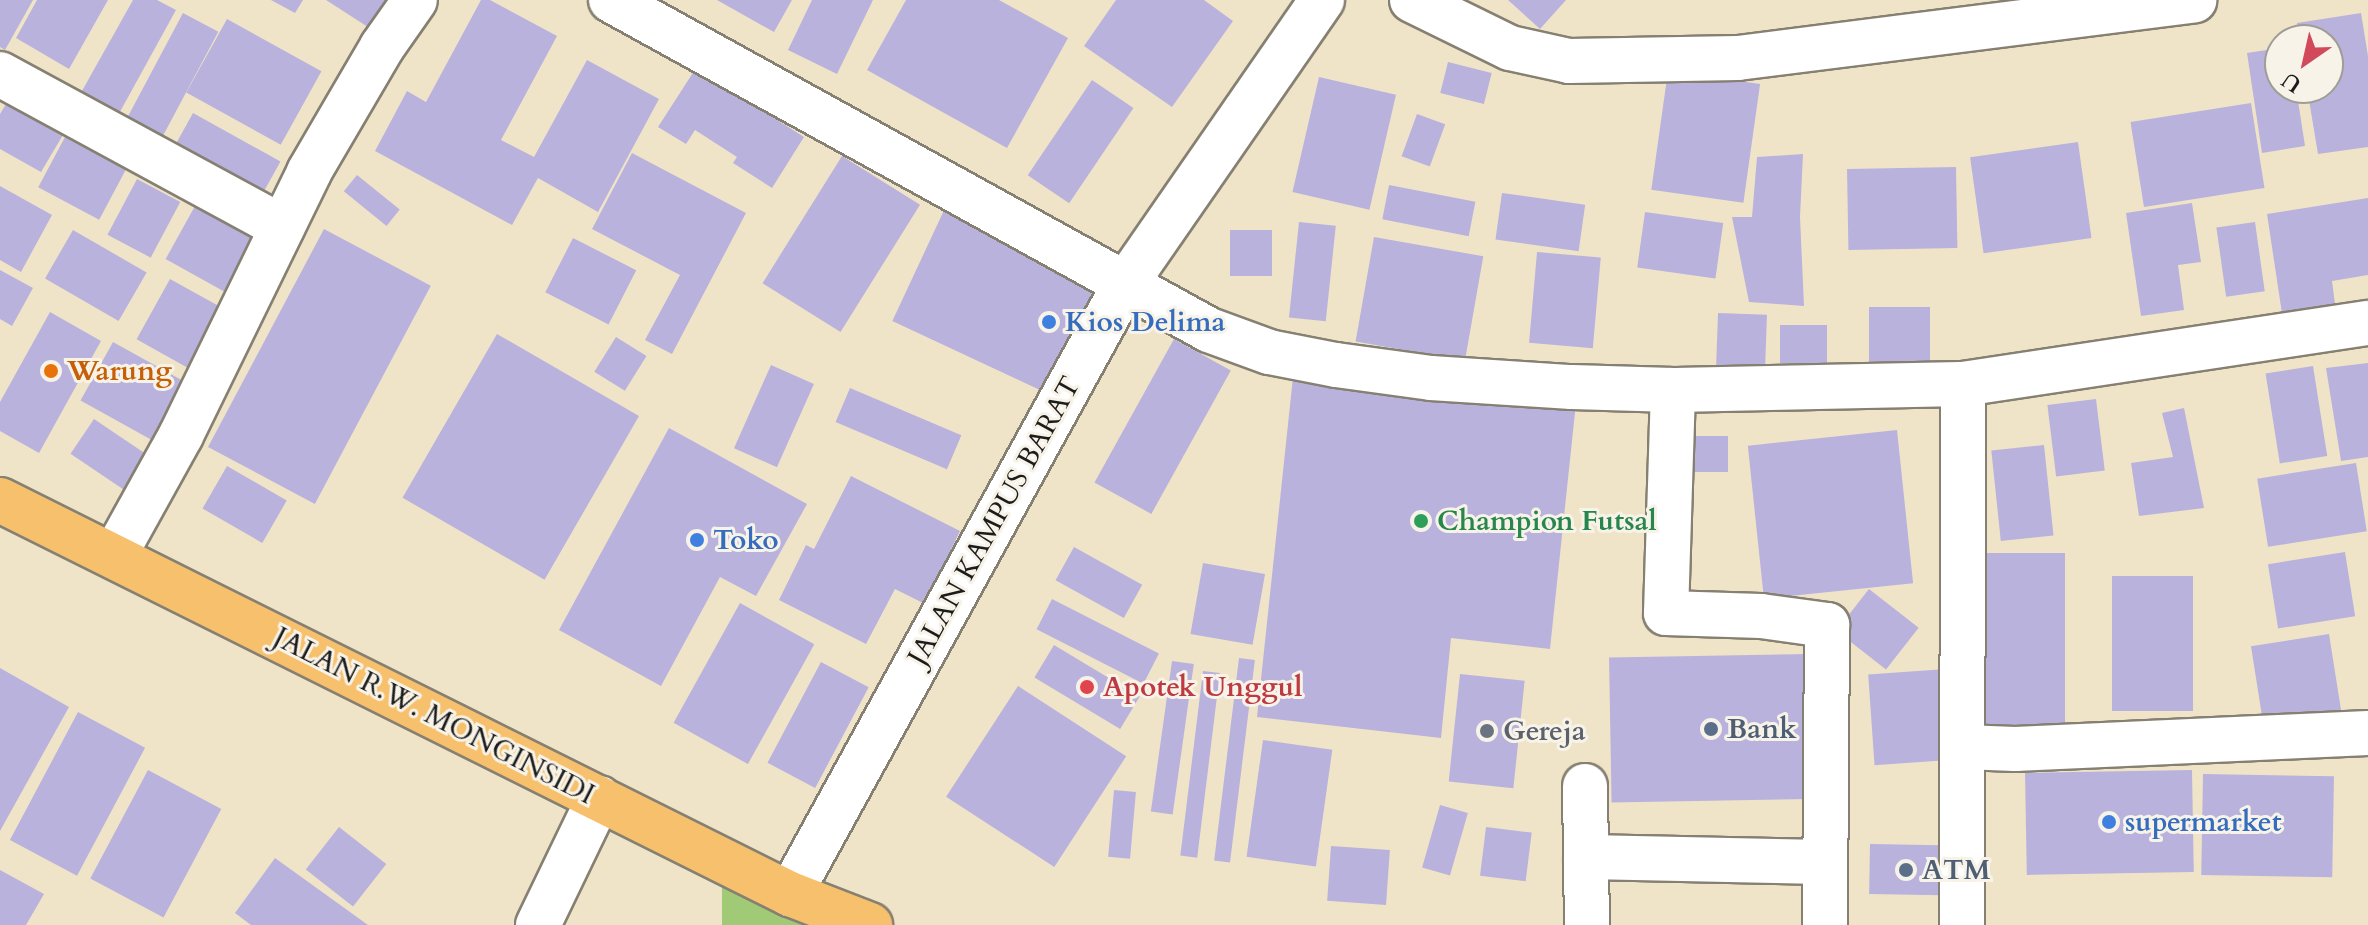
<!DOCTYPE html>
<html>
<head>
<meta charset="utf-8">
<style>
  body { margin:0 }
  #map { position:relative; width:2368px; height:925px; overflow:hidden; background:#f0e4c8; font-family:Cardo,serif }
  div>[style] { position:absolute }
  [style*='--x'] { left:calc(var(--x)*1px); top:calc(var(--y)*1px); width:calc(var(--w)*1px); rotate:calc(var(--a)*1deg) }
  .green>* { inset:0; background:#a0ca75 }
  .building>* { inset:0; background:#b9b2dd; transform-origin:0 0 }
  .roads { filter:drop-shadow(2px 0 #868072) drop-shadow(-2px 0 #868072) drop-shadow(0 2px #868072) drop-shadow(0 -2px #868072) }
  .minor>* { height:44px; margin:-22px; padding:0 22px; transform-origin:22px; border-radius:22px; background:#fff }
  .highway>* { height:44px; margin:-22px; padding:0 22px; transform-origin:22px; border-radius:22px; background:#f7c06c }
  .dots>* { width:22px; height:22px; translate:-50% -50%; box-sizing:border-box; border:4px solid #f7f3e8; border-radius:50% }
  span { translate:-50% -50%; white-space:nowrap; text-align:center; line-height:1.15; -webkit-text-stroke:6px #f7f3e8; paint-order:stroke }
  .shop-label { font-size:28px; color:#366cbe; font-weight:700 }
  .left { translate:0 -50%; text-align:left }
  .food-label { font-size:28px; color:#c56008; font-weight:700 }
  .street-label { font-size:28px; color:#1c1c1c }
  .leisure-label { font-size:28px; color:#27864d; font-weight:700 }
  .health-label { font-size:28px; color:#be3a42; font-weight:700 }
  .service-label { font-size:28px; color:#4e5e75; font-weight:700 }
  .worship-label { font-size:28px; color:#5b616d; font-weight:700 }
  .north { position:absolute; left:2264px; top:24px; width:80px; height:80px; box-sizing:border-box; background:#f7f3e8; border:2px solid #9f9d96; border-radius:50%; rotate:214deg; font-size:22px; font-weight:700; line-height:32px; text-align:center; color:#1c1c1c }
  .north::after { content:''; display:block; margin:auto; width:28px; height:36px; background:#d1495b; clip-path:polygon(50% 0,100% 100%,50% 72%,0 100%) }
</style>
</head>
<body>
<div id="map">
  <div class="green">
    <i style="clip-path:polygon(722px 887px,828px 925px,722px 925px)"></i>
  </div>
  <div class="building">
    <i style="clip-path:polygon(0 0,33px 0,5px 50px,0 47px)"></i>
    <i style="clip-path:polygon(37px 0,108px 0,69px 69px,16px 38px)"></i>
    <i style="clip-path:polygon(133px 0,157px 0,176px 10px,116px 119px,78px 98px)"></i>
    <i style="clip-path:polygon(271px 0,303px 0,295px 13px)"></i>
    <i style="clip-path:polygon(326px 0,409px 0,385px 38px)"></i>
    <i style="clip-path:polygon(481px 0,490px 0,557px 36px,501px 140px,534px 157px,587px 60px,659px 99px,598px 212px,538px 178px,512px 225px,375px 151px,407px 91px,426px 102px)"></i>
    <i style="clip-path:polygon(717px 0,792px 0,774px 32px)"></i>
    <i style="clip-path:polygon(812px 0,873px 0,837px 74px,788px 50px)"></i>
    <i style="clip-path:polygon(906px 0,999px 0,1068px 38px,1007px 148px,867px 70px)"></i>
    <i style="clip-path:polygon(1116px 0,1204px 0,1233px 21px,1172px 107px,1084px 46px)"></i>
    <i style="clip-path:polygon(1508px 0,1566px 0,1540px 29px)"></i>
    <i style="left:183px;top:13px;width:40px;height:132px;rotate:28deg"></i>
    <i style="clip-path:polygon(2361px 13px,2368px 56px,2368px 147px,2318px 154px,2307px 88px,2328px 88px,2328px 40px,2300px 40px,2297px 23px)"></i>
    <i style="left:227px;top:19px;width:108px;height:84px;rotate:29deg"></i>
    <i style="clip-path:polygon(2280px 48px,2280px 88px,2296px 88px,2305px 146px,2262px 153px,2247px 53px)"></i>
    <i style="left:1448px;top:62px;width:45px;height:32px;rotate:14deg"></i>
    <i style="clip-path:polygon(696px 68px,804px 137px,772px 188px,733px 163px,737px 157px,695px 130px,686px 144px,658px 127px)"></i>
    <i style="left:1668px;top:71px;width:93px;height:120px;rotate:8deg"></i>
    <i style="left:1319px;top:77px;width:79px;height:118px;rotate:13deg"></i>
    <i style="left:1092px;top:80px;width:50px;height:115px;rotate:34deg"></i>
    <i style="left:2251px;top:103px;width:86px;height:122px;rotate:81deg"></i>
    <i style="clip-path:polygon(6px 104px,63px 135px,41px 172px,0 149px,0 114px)"></i>
    <i style="left:193px;top:113px;width:100px;height:52px;rotate:29deg"></i>
    <i style="left:1417px;top:114px;width:30px;height:45px;rotate:20deg"></i>
    <i style="left:65px;top:137px;width:69px;height:57px;rotate:28deg"></i>
    <i style="left:2078px;top:142px;width:97px;height:109px;rotate:82deg"></i>
    <i style="clip-path:polygon(632px 153px,746px 213px,672px 354px,645px 340px,680px 275px,592px 229px)"></i>
    <i style="clip-path:polygon(1803px 154px,1800px 217px,1804px 306px,1749px 302px,1732px 217px,1752px 217px,1757px 157px)"></i>
    <i style="left:842px;top:156px;width:92px;height:150px;rotate:32deg"></i>
    <i style="left:1956px;top:167px;width:81px;height:109px;rotate:89deg"></i>
    <i style="left:357px;top:175px;width:55px;height:21px;rotate:39deg"></i>
    <i style="left:137px;top:179px;width:49px;height:63px;rotate:28deg"></i>
    <i style="left:1389px;top:185px;width:88px;height:35px;rotate:11deg"></i>
    <i style="clip-path:polygon(0 186px,52px 215px,21px 272px,0 260px)"></i>
    <i style="left:1502px;top:193px;width:84px;height:47px;rotate:8deg"></i>
    <i style="left:200px;top:197px;width:70px;height:71px;rotate:29deg"></i>
    <i style="clip-path:polygon(2368px 198px,2368px 275px,2332px 281px,2336px 312px,2283px 320px,2267px 214px)"></i>
    <i style="clip-path:polygon(2192px 203px,2201px 262px,2178px 265px,2184px 310px,2141px 316px,2126px 213px)"></i>
    <i style="left:946px;top:206px;width:174px;height:127px;rotate:25deg"></i>
    <i style="left:1645px;top:212px;width:79px;height:56px;rotate:8deg"></i>
    <i style="left:1299px;top:222px;width:37px;height:96px;rotate:6deg"></i>
    <i style="left:2255px;top:222px;width:70px;height:39px;rotate:82deg"></i>
    <i style="left:324px;top:229px;width:121px;height:247px;rotate:28deg"></i>
    <i style="left:73px;top:230px;width:85px;height:56px;rotate:30deg"></i>
    <i style="left:1230px;top:230px;width:42px;height:46px"></i>
    <i style="left:1374px;top:237px;width:111px;height:106px;rotate:10deg"></i>
    <i style="left:573px;top:238px;width:71px;height:61px;rotate:27deg"></i>
    <i style="left:1537px;top:252px;width:64px;height:91px;rotate:5deg"></i>
    <i style="clip-path:polygon(0 270px,33px 288px,12px 326px,0 319px)"></i>
    <i style="left:170px;top:279px;width:64px;height:69px;rotate:29deg"></i>
    <i style="left:1930px;top:307px;width:60px;height:61px;rotate:90deg"></i>
    <i style="clip-path:polygon(50px 312px,101px 341px,39px 453px,0 431px,0 402px)"></i>
    <i style="left:1718px;top:313px;width:49px;height:61px;rotate:2deg"></i>
    <i style="left:1780px;top:325px;width:47px;height:38px"></i>
    <i style="left:497px;top:334px;width:164px;height:189px;rotate:30deg"></i>
    <i style="left:616px;top:337px;width:36px;height:41px;rotate:32deg"></i>
    <i style="left:1174px;top:339px;width:65px;height:164px;rotate:29deg"></i>
    <i style="left:113px;top:342px;width:83px;height:67px;rotate:29deg"></i>
    <i style="clip-path:polygon(2368px 363px,2368px 457px,2341px 461px,2326px 368px)"></i>
    <i style="left:771px;top:365px;width:47px;height:91px;rotate:24deg"></i>
    <i style="left:2313px;top:366px;width:91px;height:48px;rotate:81deg"></i>
    <i style="clip-path:polygon(1293px 377px,1576px 403px,1550px 649px,1451px 638px,1441px 738px,1257px 717px)"></i>
    <i style="left:850px;top:388px;width:121px;height:37px;rotate:23deg"></i>
    <i style="left:2096px;top:399px;width:72px;height:49px;rotate:83deg"></i>
    <i style="clip-path:polygon(2184px 408px,2204px 508px,2139px 516px,2131px 463px,2173px 457px,2162px 413px)"></i>
    <i style="left:94px;top:419px;width:76px;height:42px;rotate:34deg"></i>
    <i style="clip-path:polygon(669px 428px,807px 504px,756px 596px,720px 577px,661px 686px,559px 630px)"></i>
    <i style="left:1897px;top:430px;width:154px;height:150px;rotate:84deg"></i>
    <i style="left:1681px;top:436px;width:47px;height:36px"></i>
    <i style="left:2044px;top:445px;width:91px;height:53px;rotate:84deg"></i>
    <i style="left:2356px;top:463px;width:69px;height:100px;rotate:81deg"></i>
    <i style="left:227px;top:466px;width:69px;height:49px;rotate:30deg"></i>
    <i style="clip-path:polygon(851px 476px,960px 531px,925px 604px,895px 589px,866px 644px,779px 600px,806px 545px,814px 549px)"></i>
    <i style="left:1074px;top:547px;width:78px;height:38px;rotate:29deg"></i>
    <i style="left:2345px;top:552px;width:65px;height:78px;rotate:81deg"></i>
    <i style="left:1971px;top:553px;width:94px;height:174px"></i>
    <i style="left:1203px;top:563px;width:63px;height:72px;rotate:10deg"></i>
    <i style="left:2112px;top:576px;width:81px;height:135px"></i>
    <i style="left:1869px;top:589px;width:63px;height:53px;rotate:38deg"></i>
    <i style="left:1052px;top:599px;width:120px;height:34px;rotate:27deg"></i>
    <i style="left:740px;top:603px;width:85px;height:137px;rotate:29deg"></i>
    <i style="left:2329px;top:634px;width:81px;height:79px;rotate:81deg"></i>
    <i style="left:1054px;top:645px;width:100px;height:38px;rotate:31deg"></i>
    <i style="left:1809px;top:654px;width:145px;height:200px;rotate:89deg"></i>
    <i style="left:1239px;top:658px;width:16px;height:204px;rotate:7deg"></i>
    <i style="left:1172px;top:661px;width:22px;height:152px;rotate:8deg"></i>
    <i style="left:821px;top:662px;width:54px;height:114px;rotate:28deg"></i>
    <i style="clip-path:polygon(0 668px,69px 707px,0 831px)"></i>
    <i style="left:1946px;top:669px;width:91px;height:78px;rotate:86deg"></i>
    <i style="left:1203px;top:671px;width:17px;height:186px;rotate:7deg"></i>
    <i style="left:1460px;top:674px;width:65px;height:108px;rotate:6deg"></i>
    <i style="left:1018px;top:686px;width:129px;height:132px;rotate:33deg"></i>
    <i style="left:78px;top:712px;width:76px;height:145px;rotate:28deg"></i>
    <i style="left:1263px;top:740px;width:70px;height:118px;rotate:8deg"></i>
    <i style="left:148px;top:770px;width:83px;height:123px;rotate:28deg"></i>
    <i style="left:2192px;top:770px;width:102px;height:167px;rotate:89deg"></i>
    <i style="left:2203px;top:774px;width:131px;height:101px;rotate:1deg"></i>
    <i style="left:1114px;top:790px;width:22px;height:67px;rotate:5deg"></i>
    <i style="left:1440px;top:805px;width:29px;height:65px;rotate:16deg"></i>
    <i style="left:339px;top:827px;width:60px;height:54px;rotate:38deg"></i>
    <i style="left:1486px;top:827px;width:46px;height:49px;rotate:7deg"></i>
    <i style="left:1870px;top:844px;width:72px;height:50px;rotate:1deg"></i>
    <i style="left:1331px;top:846px;width:59px;height:55px;rotate:4deg"></i>
    <i style="clip-path:polygon(275px 858px,368px 925px,251px 925px,235px 913px)"></i>
    <i style="clip-path:polygon(0 870px,44px 894px,26px 925px,0 925px)"></i>
  </div>
  <div class="roads">
    <div class="minor">
      <i style="--x:611;--y:0;--w:683;--a:28.89"></i>
      <i style="--x:1209;--y:330;--w:64;--a:20.1"></i>
      <i style="--x:1269;--y:352;--w:68;--a:11"></i>
      <i style="--x:1336;--y:365;--w:96;--a:7.8"></i>
      <i style="--x:1431;--y:378;--w:141;--a:3.7"></i>
      <i style="--x:1572;--y:387;--w:101;--a:1.7"></i>
      <i style="--x:1673;--y:390;--w:290;--a:-1.2"></i>
      <i style="--x:1963;--y:384;--w:410;--a:-8.6"></i>
      <i style="--x:1412;--y:0;--w:109;--a:26.1"></i>
      <i style="--x:1510;--y:48;--w:60;--a:12.4"></i>
      <i style="--x:1569;--y:61;--w:169;--a:-1"></i>
      <i style="--x:1738;--y:58;--w:460;--a:-7.2"></i>
      <i style="--x:0;--y:74;--w:321;--a:28.5"></i>
      <i style="--x:1673;--y:390;--w:223;--a:91.8"></i>
      <i style="--x:1666;--y:613;--w:95;--a:1.8"></i>
      <i style="--x:1761;--y:616;--w:67;--a:7.8"></i>
      <i style="--x:1827;--y:625;--w:300;--a:90.4"></i>
      <i style="--x:114;--y:556;--w:138;--a:-61"></i>
      <i style="--x:181;--y:435;--w:292;--a:-64"></i>
      <i style="--x:309;--y:172;--w:145;--a:-59.7"></i>
      <i style="--x:382;--y:47;--w:57;--a:-54.9"></i>
      <i style="--x:1963;--y:747;--w:52;--a:2.2"></i>
      <i style="--x:2015;--y:749;--w:353;--a:-2.6"></i>
      <i style="--x:1585;--y:786;--w:139;--a:89.2"></i>
      <i style="--x:1586;--y:857;--w:238;--a:1.2"></i>
      <i style="--x:790;--y:894;--w:694;--a:-61.22"></i>
      <i style="--x:1124;--y:286;--w:348;--a:-55.3"></i>
      <i style="--x:538;--y:925;--w:141;--a:-64.3"></i>
      <i style="--x:1962;--y:925;--w:541;--a:-89.89"></i>
    </div>
    <div class="highway">
      <i style="--x:0;--y:500;--w:883;--a:26.51"></i>
      <i style="--x:790;--y:894;--w:86;--a:21.2"></i>
    </div>
  </div>
  <div class="dots">
    <i style="left:1049px;top:322px;background:#3f7fe0"></i>
    <i style="left:51px;top:371px;background:#e8710a"></i>
    <i style="left:1421px;top:521px;background:#2e9e5b"></i>
    <i style="left:697px;top:540px;background:#3f7fe0"></i>
    <i style="left:1087px;top:687px;background:#e0444e"></i>
    <i style="left:1711px;top:729px;background:#5c6f8a"></i>
    <i style="left:1487px;top:731px;background:#6b7280"></i>
    <i style="left:2109px;top:822px;background:#3f7fe0"></i>
    <i style="left:1906px;top:870px;background:#5c6f8a"></i>
  </div>
  <div class="shop-label">
    <span class="left" style="left:1065px;top:322px">Kios Delima</span>
    <span class="left" style="left:713px;top:540px">Toko</span>
    <span class="left" style="left:2125px;top:822px">supermarket</span>
  </div>
  <div class="food-label">
    <span class="left" style="left:67px;top:371px">Warung</span>
  </div>
  <div class="street-label">
    <span style="left:994px;top:521px;rotate:-61deg">JALAN KAMPUS BARAT</span>
    <span style="left:434px;top:716px;rotate:27deg">JALAN R.W. MONGINSIDI</span>
  </div>
  <div class="leisure-label">
    <span class="left" style="left:1437px;top:521px">Champion Futsal</span>
  </div>
  <div class="health-label">
    <span class="left" style="left:1103px;top:687px">Apotek Unggul</span>
  </div>
  <div class="service-label">
    <span class="left" style="left:1727px;top:729px">Bank</span>
    <span class="left" style="left:1922px;top:870px">ATM</span>
  </div>
  <div class="worship-label">
    <span class="left" style="left:1503px;top:731px">Gereja</span>
  </div>
  <div class="north">U</div>
</div>
</body>
</html>
